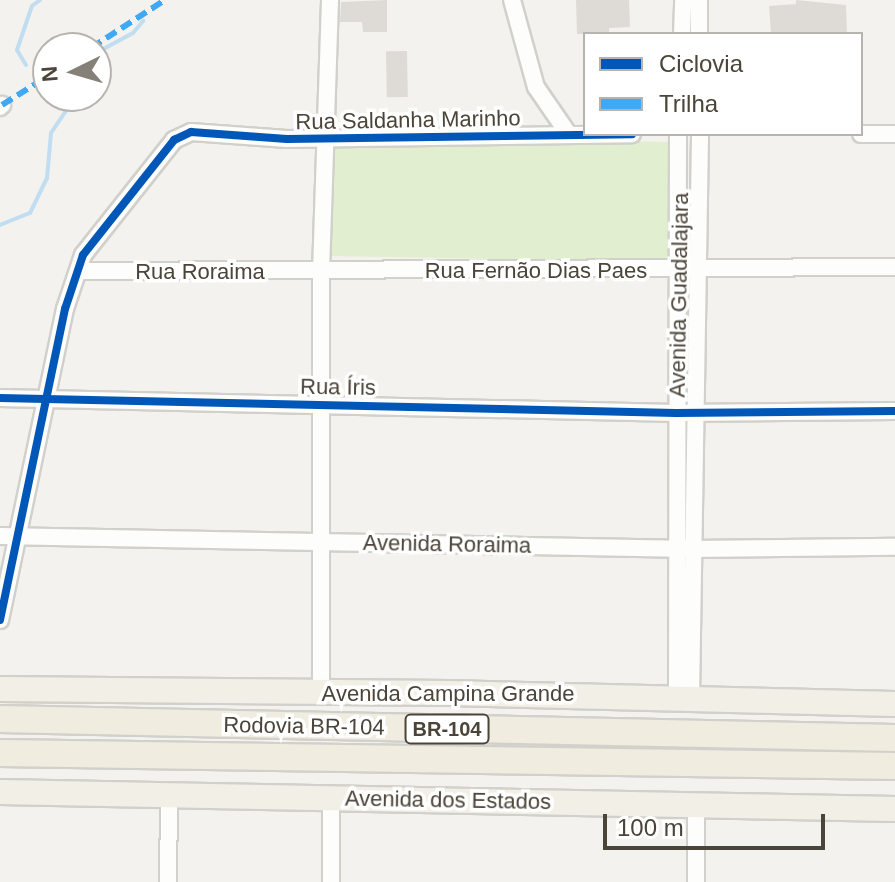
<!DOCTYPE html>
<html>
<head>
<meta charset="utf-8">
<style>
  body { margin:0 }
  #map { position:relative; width:895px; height:882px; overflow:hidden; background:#f4f2ee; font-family:Arial,sans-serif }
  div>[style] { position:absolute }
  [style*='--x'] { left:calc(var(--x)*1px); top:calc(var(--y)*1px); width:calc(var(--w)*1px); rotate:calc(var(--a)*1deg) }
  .green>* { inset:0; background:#e1eecf; transform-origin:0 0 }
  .stream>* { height:4px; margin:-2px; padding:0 2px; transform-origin:2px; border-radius:2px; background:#c0ddf1 }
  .building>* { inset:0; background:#dedbd6; transform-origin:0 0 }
  .roads { filter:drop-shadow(2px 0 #d2d0cb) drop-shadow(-2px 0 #d2d0cb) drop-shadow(0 2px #d2d0cb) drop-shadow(0 -2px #d2d0cb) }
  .minor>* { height:16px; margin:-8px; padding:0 8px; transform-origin:8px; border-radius:8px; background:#fdfdfc }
  .primary>* { height:24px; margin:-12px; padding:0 12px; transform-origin:12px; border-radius:12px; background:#f2efe6 }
  .trunk>* { height:26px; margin:-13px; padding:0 13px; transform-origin:13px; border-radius:13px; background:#f0ece0 }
  .quiet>* { height:6px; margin-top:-3px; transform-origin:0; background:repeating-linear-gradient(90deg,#3fa9f5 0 12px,transparent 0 18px) }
  .cycleway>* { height:8px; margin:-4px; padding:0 4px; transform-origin:4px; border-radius:4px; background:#0057b8 }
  span { translate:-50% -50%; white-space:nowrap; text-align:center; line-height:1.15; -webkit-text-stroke:7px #fff; paint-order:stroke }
  .shield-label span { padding:2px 6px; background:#fff; border:2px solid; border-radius:6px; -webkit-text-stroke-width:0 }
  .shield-label { font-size:20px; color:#4b4439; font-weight:700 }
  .street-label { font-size:22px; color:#4b4439 }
  .legend { position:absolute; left:583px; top:32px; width:280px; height:104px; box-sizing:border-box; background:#fff; border:2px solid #b7b4b0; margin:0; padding:10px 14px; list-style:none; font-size:24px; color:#4b4439 }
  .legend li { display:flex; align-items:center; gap:16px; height:40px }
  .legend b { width:40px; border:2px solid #b7b4b0 }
  .north { position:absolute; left:32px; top:32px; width:80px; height:80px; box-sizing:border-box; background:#fff; border:2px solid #b7b4b0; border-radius:50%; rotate:265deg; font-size:22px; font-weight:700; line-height:32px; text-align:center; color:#4b4439 }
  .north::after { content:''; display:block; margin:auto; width:28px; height:36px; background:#868178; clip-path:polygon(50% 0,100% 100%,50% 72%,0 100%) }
  .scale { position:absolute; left:603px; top:814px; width:222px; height:36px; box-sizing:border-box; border:4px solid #4b4439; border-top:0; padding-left:10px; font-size:24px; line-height:28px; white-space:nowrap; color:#4b4439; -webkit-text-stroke:6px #fff; paint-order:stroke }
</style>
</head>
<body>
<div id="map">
  <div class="green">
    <i style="left:328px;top:136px;width:343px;height:120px;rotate:1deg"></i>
  </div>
  <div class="stream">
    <i style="--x:96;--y:53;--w:42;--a:-28.4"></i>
    <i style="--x:133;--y:33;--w:16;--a:-50"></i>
    <i style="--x:26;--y:65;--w:17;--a:-121"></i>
    <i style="--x:17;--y:50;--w:46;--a:-71.2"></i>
    <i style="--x:32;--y:6;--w:10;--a:-37"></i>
    <i style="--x:0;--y:225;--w:32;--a:-22"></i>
    <i style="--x:30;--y:213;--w:39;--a:-64"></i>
    <i style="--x:47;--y:178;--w:45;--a:-84.9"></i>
    <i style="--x:51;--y:133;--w:45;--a:-56"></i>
  </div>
  <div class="building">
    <i style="clip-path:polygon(387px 0,387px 32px,363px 32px,362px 22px,340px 22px,341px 2px)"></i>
    <i style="clip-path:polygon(576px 0,629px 0,630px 27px,609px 28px,609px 34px,577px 34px)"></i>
    <i style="clip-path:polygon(796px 0,846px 5px,847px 34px,771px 34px,769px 6px,796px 4px)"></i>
    <i style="left:407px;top:51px;width:46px;height:21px;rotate:89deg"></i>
  </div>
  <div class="roads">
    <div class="minor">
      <i style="--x:512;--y:0;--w:90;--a:74.6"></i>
      <i style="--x:536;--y:87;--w:58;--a:55.5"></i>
      <i style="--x:699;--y:0;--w:34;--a:90"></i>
      <i style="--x:682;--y:34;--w:34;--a:-88"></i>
      <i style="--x:0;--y:107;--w:3;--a:-45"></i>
      <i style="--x:861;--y:134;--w:34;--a:0"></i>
      <i style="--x:79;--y:271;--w:816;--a:-0.28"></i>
      <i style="--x:0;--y:398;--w:676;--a:1.27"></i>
      <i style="--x:676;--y:413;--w:219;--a:-0.5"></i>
      <i style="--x:0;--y:536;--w:691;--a:1.08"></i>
      <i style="--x:691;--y:549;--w:204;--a:-0.6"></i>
      <i style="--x:0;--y:620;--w:318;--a:-78.2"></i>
      <i style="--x:65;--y:309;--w:57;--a:-71.6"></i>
      <i style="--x:83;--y:255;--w:147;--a:-51.6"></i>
      <i style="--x:174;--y:140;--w:19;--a:-25"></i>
      <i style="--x:191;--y:132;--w:96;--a:4.2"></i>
      <i style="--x:287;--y:139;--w:345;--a:-0.8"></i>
      <i style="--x:321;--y:693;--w:421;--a:-90"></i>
      <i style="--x:321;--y:272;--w:272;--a:-88.1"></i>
      <i style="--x:677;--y:697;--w:563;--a:-89.9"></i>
      <i style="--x:691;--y:697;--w:563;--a:-89.08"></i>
      <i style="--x:696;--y:806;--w:76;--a:90"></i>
      <i style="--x:168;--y:882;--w:86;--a:-89.3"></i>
      <i style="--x:331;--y:882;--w:84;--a:-90"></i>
    </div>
    <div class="primary">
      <i style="--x:0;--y:689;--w:449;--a:0.5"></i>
      <i style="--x:449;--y:693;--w:446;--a:1.4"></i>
      <i style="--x:0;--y:792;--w:895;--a:1.09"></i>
    </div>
    <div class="trunk">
      <i style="--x:0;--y:719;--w:895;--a:1.22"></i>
      <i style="--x:0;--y:753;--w:895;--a:0.83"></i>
    </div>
  </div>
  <div class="quiet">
    <i style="--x:91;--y:48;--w:88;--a:-33"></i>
    <i style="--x:2;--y:105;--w:54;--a:-32.2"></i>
  </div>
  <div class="cycleway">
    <i style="--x:0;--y:398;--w:676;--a:1.27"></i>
    <i style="--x:676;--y:413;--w:219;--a:-0.5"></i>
    <i style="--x:0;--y:620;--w:318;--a:-78.2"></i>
    <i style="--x:65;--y:309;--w:57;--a:-71.6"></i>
    <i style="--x:83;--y:255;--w:147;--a:-51.6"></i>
    <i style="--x:174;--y:140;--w:19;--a:-25"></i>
    <i style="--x:191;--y:132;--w:96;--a:4.2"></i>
    <i style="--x:287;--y:139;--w:345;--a:-0.8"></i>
  </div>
  <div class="shield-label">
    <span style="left:447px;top:729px">BR-104</span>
  </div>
  <div class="street-label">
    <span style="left:408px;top:120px;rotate:-1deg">Rua Saldanha Marinho</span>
    <span style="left:536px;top:271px">Rua Fernão Dias Paes</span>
    <span style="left:200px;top:272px">Rua Roraima</span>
    <span style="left:679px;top:295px;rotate:-89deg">Avenida Guadalajara</span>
    <span style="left:338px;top:387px;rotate:1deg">Rua Íris</span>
    <span style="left:447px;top:544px;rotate:1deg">Avenida Roraima</span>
    <span style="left:448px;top:694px">Avenida Campina Grande</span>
    <span style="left:304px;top:726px;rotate:1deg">Rodovia BR-104</span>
    <span style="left:448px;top:800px;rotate:1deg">Avenida dos Estados</span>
  </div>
  <ul class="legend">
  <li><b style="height:10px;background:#0057b8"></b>Ciclovia</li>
  <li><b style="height:10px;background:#3fa9f5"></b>Trilha</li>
  </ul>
  <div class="north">N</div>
  <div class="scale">100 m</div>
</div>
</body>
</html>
